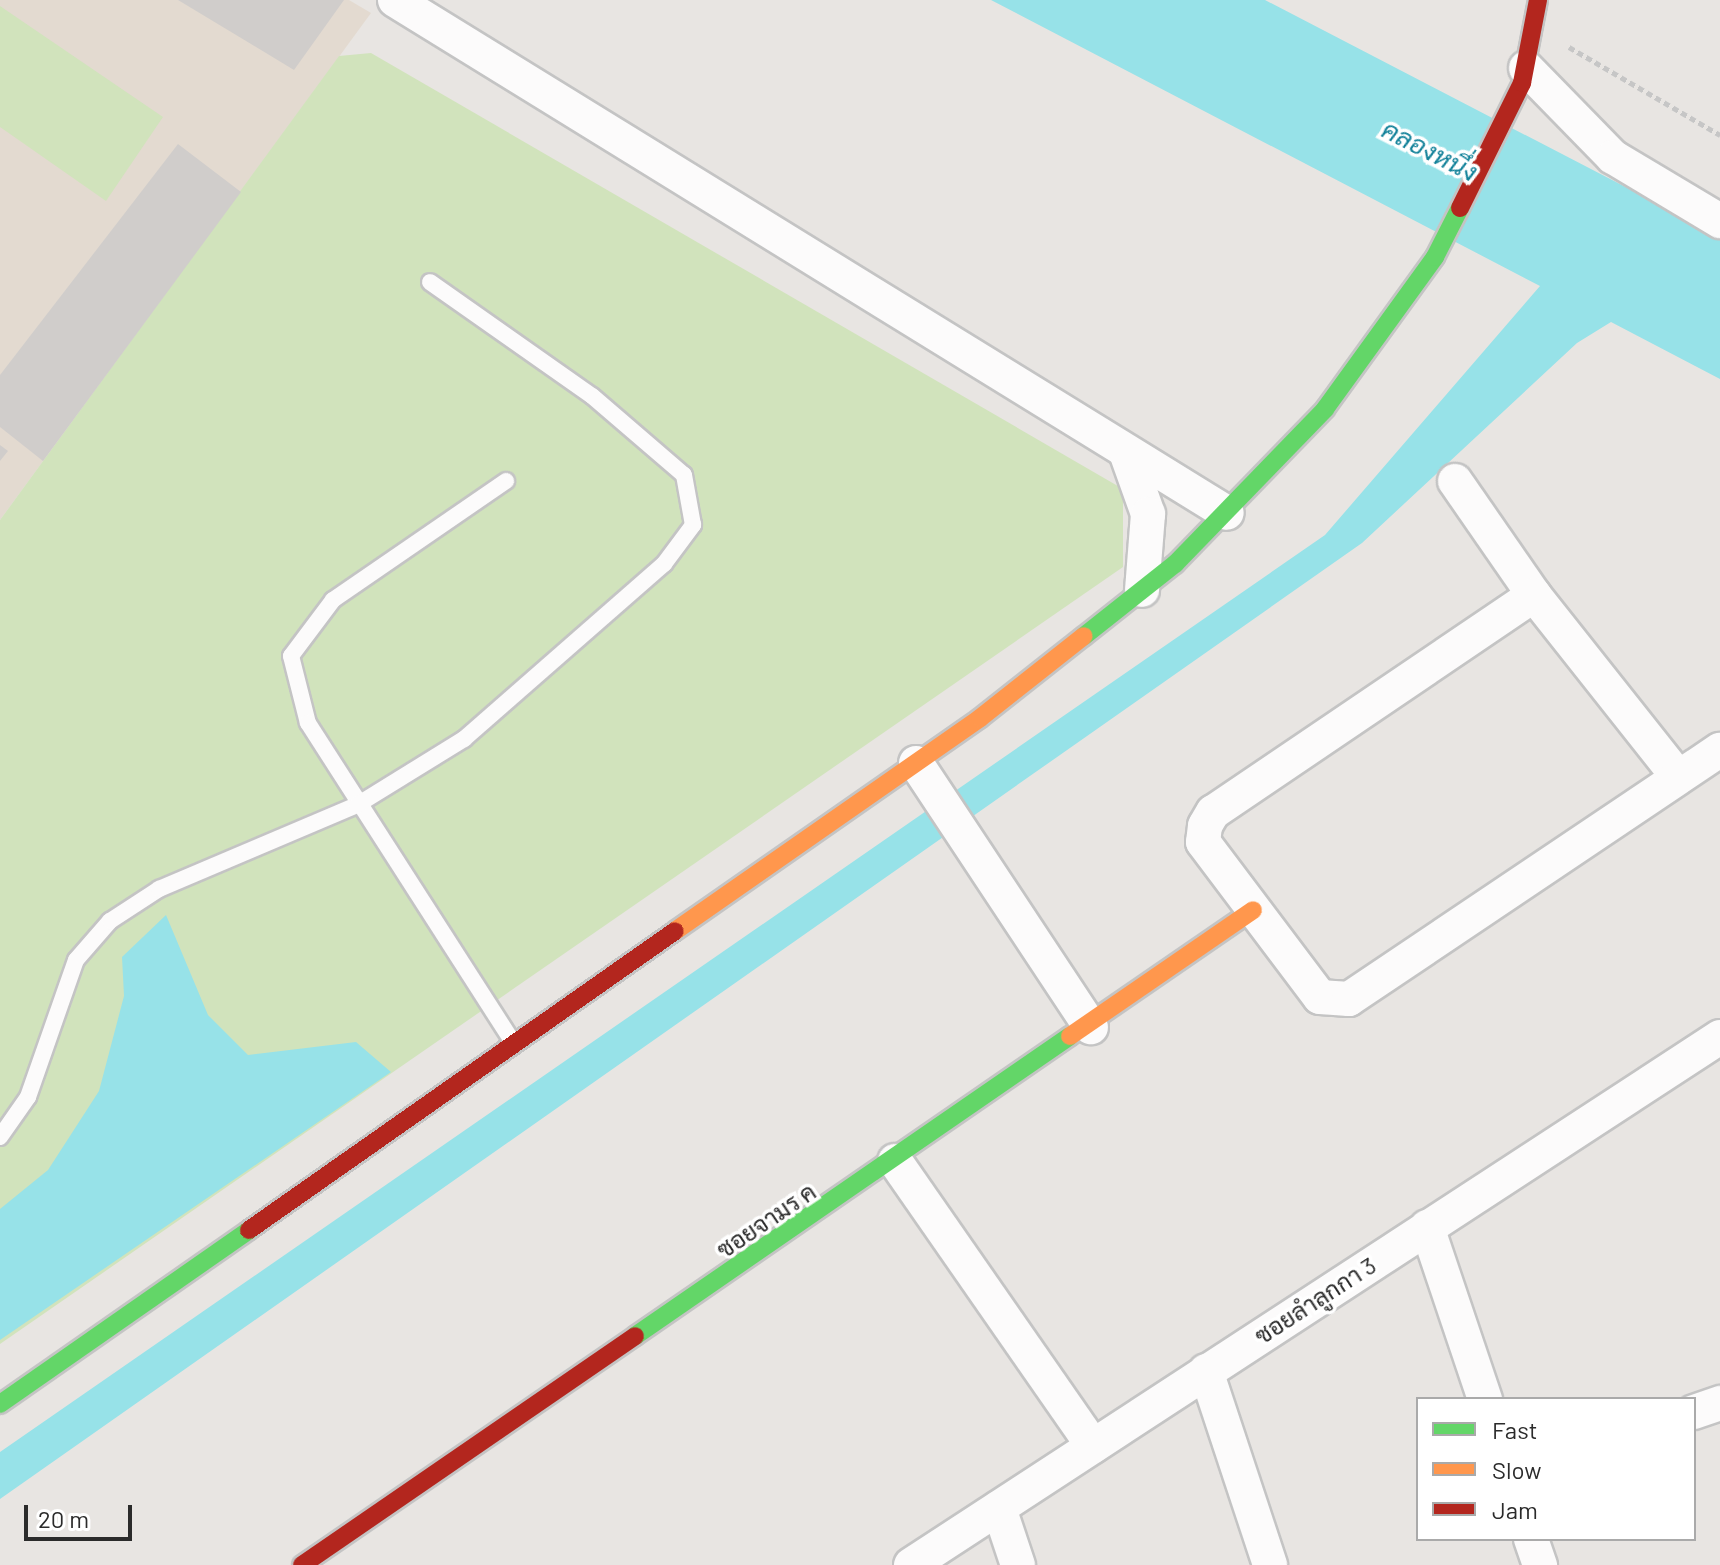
<!DOCTYPE html>
<html>
<head>
<meta charset="utf-8">
<style>
  body { margin:0 }
  #map { position:relative; width:1720px; height:1565px; overflow:hidden; background:#e8e5e2; font-family:Barlow,Sarabun,sans-serif }
  div>[style] { position:absolute }
  [style*='--x'] { left:calc(var(--x)*1px); top:calc(var(--y)*1px); width:calc(var(--w)*1px); rotate:calc(var(--a)*1deg) }
  .education>* { inset:0; background:#e3dad0 }
  .green>* { inset:0; background:#d1e3bc }
  .water>* { inset:0; background:#97e2e8 }
  .building>* { inset:0; background:#d0cdcb }
  .path>* { height:5px; margin-top:-2.5px; transform-origin:0; background:repeating-linear-gradient(90deg,#c6c6c6 0 6px,transparent 0 10px) }
  .roads { filter:drop-shadow(2px 0 #c4c4c4) drop-shadow(-2px 0 #c4c4c4) drop-shadow(0 2px #c4c4c4) drop-shadow(0 -2px #c4c4c4) }
  .lane>* { height:16px; margin:-8px; padding:0 8px; transform-origin:8px; border-radius:8px; background:#fcfbfb }
  .street>* { height:34px; margin:-17px; padding:0 17px; transform-origin:17px; border-radius:17px; background:#fcfbfb }
  .fast>* { height:18px; margin:-9px; padding:0 9px; transform-origin:9px; border-radius:9px; background:#63d668 }
  .slow>* { height:18px; margin:-9px; padding:0 9px; transform-origin:9px; border-radius:9px; background:#ff974d }
  .jam>* { height:18px; margin:-9px; padding:0 9px; transform-origin:9px; border-radius:9px; background:#b3261e }
  span { translate:-50% -50%; white-space:nowrap; text-align:center; line-height:1.15; -webkit-text-stroke:7px #fff; paint-order:stroke }
  .street-label { font-size:24px; color:#2b2b2b }
  .water-label { font-size:26px; color:#118199; font-style:italic }
  .legend { position:absolute; left:1416px; top:1397px; width:280px; height:144px; box-sizing:border-box; background:#fff; border:2px solid #aaa; margin:0; padding:10px 14px; list-style:none; font-size:24px; color:#2b2b2b }
  .legend li { display:flex; align-items:center; gap:16px; height:40px }
  .legend b { width:40px; border:2px solid #aaa }
  .scale { position:absolute; left:24px; top:1505px; width:108px; height:36px; box-sizing:border-box; border:4px solid #2b2b2b; border-top:0; padding-left:10px; font-size:24px; line-height:28px; white-space:nowrap; color:#2b2b2b; -webkit-text-stroke:6px #fff; paint-order:stroke }
</style>
</head>
<body>
<div id="map">
  <div class="education">
    <i style="clip-path:polygon(0 0,349px 0,371px 13px,0 520px)"></i>
  </div>
  <div class="green">
    <i style="clip-path:polygon(0 6px,163px 117px,106px 201px,0 127px)"></i>
    <i style="clip-path:polygon(371px 53px,1123px 489px,1123px 567px,0 1344px,0 520px,339px 56px)"></i>
  </div>
  <div class="water">
    <i style="clip-path:polygon(991px 0,1265px 0,1720px 236px,1720px 379px,1611px 322px,1577px 343px,1362px 543px,0 1499px,0 1452px,1325px 535px,1540px 286px)"></i>
    <i style="clip-path:polygon(166px 915px,208px 1015px,248px 1055px,356px 1042px,391px 1072px,0 1340px,0 1209px,48px 1170px,99px 1091px,124px 996px,122px 957px)"></i>
  </div>
  <div class="building">
    <i style="clip-path:polygon(178px 0,344px 0,294px 70px)"></i>
    <i style="clip-path:polygon(178px 144px,241px 192px,43px 461px,0 427px,0 375px)"></i>
    <i style="clip-path:polygon(0 445px,8px 451px,0 461px)"></i>
  </div>
  <div class="path">
    <i style="--x:1569;--y:47;--w:175;--a:30.2"></i>
  </div>
  <div class="roads">
    <div class="lane">
      <i style="--x:506;--y:481;--w:210;--a:145.5"></i>
      <i style="--x:333;--y:600;--w:70;--a:126.9"></i>
      <i style="--x:291;--y:656;--w:69;--a:75.8"></i>
      <i style="--x:308;--y:723;--w:379;--a:57.3"></i>
      <i style="--x:0;--y:1137;--w:49;--a:-55"></i>
      <i style="--x:28;--y:1097;--w:145;--a:-70.7"></i>
      <i style="--x:76;--y:960;--w:52;--a:-48.9"></i>
      <i style="--x:110;--y:921;--w:59;--a:-33.1"></i>
      <i style="--x:159;--y:889;--w:215;--a:-23"></i>
      <i style="--x:357;--y:805;--w:126;--a:-31.7"></i>
      <i style="--x:464;--y:739;--w:266;--a:-41.2"></i>
      <i style="--x:664;--y:564;--w:49;--a:-53.4"></i>
      <i style="--x:693;--y:525;--w:51;--a:-100.2"></i>
      <i style="--x:684;--y:475;--w:121;--a:-139.3"></i>
      <i style="--x:592;--y:396;--w:198;--a:-144.9"></i>
    </div>
    <div class="street">
      <i style="--x:395;--y:0;--w:977;--a:31.66"></i>
      <i style="--x:1526;--y:68;--w:124;--a:45.7"></i>
      <i style="--x:1613;--y:157;--w:125;--a:30.9"></i>
      <i style="--x:1127;--y:455;--w:63;--a:70.4"></i>
      <i style="--x:1148;--y:514;--w:76;--a:94.5"></i>
      <i style="--x:1455;--y:481;--w:139;--a:55.3"></i>
      <i style="--x:1534;--y:595;--w:232;--a:51.6"></i>
      <i style="--x:1534;--y:595;--w:387;--a:145.9"></i>
      <i style="--x:1213;--y:812;--w:16;--a:120"></i>
      <i style="--x:1205;--y:826;--w:16;--a:97"></i>
      <i style="--x:1203;--y:842;--w:194;--a:53"></i>
      <i style="--x:1320;--y:997;--w:29;--a:4"></i>
      <i style="--x:1349;--y:999;--w:447;--a:-33.9"></i>
      <i style="--x:916;--y:763;--w:317;--a:56.5"></i>
      <i style="--x:895;--y:1161;--w:347;--a:55.2"></i>
      <i style="--x:1427;--y:1227;--w:182;--a:71.4"></i>
      <i style="--x:1206;--y:1371;--w:204;--a:71.7"></i>
      <i style="--x:1694;--y:1412;--w:28;--a:-19"></i>
      <i style="--x:999;--y:1508;--w:60;--a:71.6"></i>
      <i style="--x:1531;--y:1539;--w:28;--a:71"></i>
      <i style="--x:911;--y:1565;--w:966;--a:-33.13"></i>
    </div>
    <div class="fast">
      <i style="--x:1084;--y:636;--w:116;--a:-38.4"></i>
      <i style="--x:1175;--y:564;--w:216;--a:-45.9"></i>
      <i style="--x:1325;--y:409;--w:188;--a:-54.1"></i>
      <i style="--x:1435;--y:257;--w:55;--a:-63"></i>
      <i style="--x:635;--y:1336;--w:528;--a:-34.59"></i>
      <i style="--x:0;--y:1404;--w:304;--a:-34.9"></i>
    </div>
    <div class="slow">
      <i style="--x:675;--y:931;--w:372;--a:-34.9"></i>
      <i style="--x:980;--y:718;--w:132;--a:-38.3"></i>
      <i style="--x:1070;--y:1036;--w:222;--a:-34.5"></i>
    </div>
    <div class="jam">
      <i style="--x:1460;--y:208;--w:140;--a:-63.6"></i>
      <i style="--x:1522;--y:83;--w:85;--a:-79.1"></i>
      <i style="--x:249;--y:1230;--w:520;--a:-35.06"></i>
      <i style="--x:302;--y:1565;--w:404;--a:-34.5"></i>
    </div>
  </div>
  <div class="street-label">
    <span style="left:766px;top:1220px;rotate:-34deg">ซอยจามร ค</span>
    <span style="left:1315px;top:1300px;rotate:-33deg">ซอยลำลูกกา 3</span>
  </div>
  <div class="water-label">
    <span style="left:1430px;top:150px;rotate:27deg">คลองหนึ่ง</span>
  </div>
  <ul class="legend">
  <li><b style="height:10px;background:#63d668"></b>Fast</li>
  <li><b style="height:10px;background:#ff974d"></b>Slow</li>
  <li><b style="height:10px;background:#b3261e"></b>Jam</li>
  </ul>
  <div class="scale">20 m</div>
</div>
</body>
</html>
